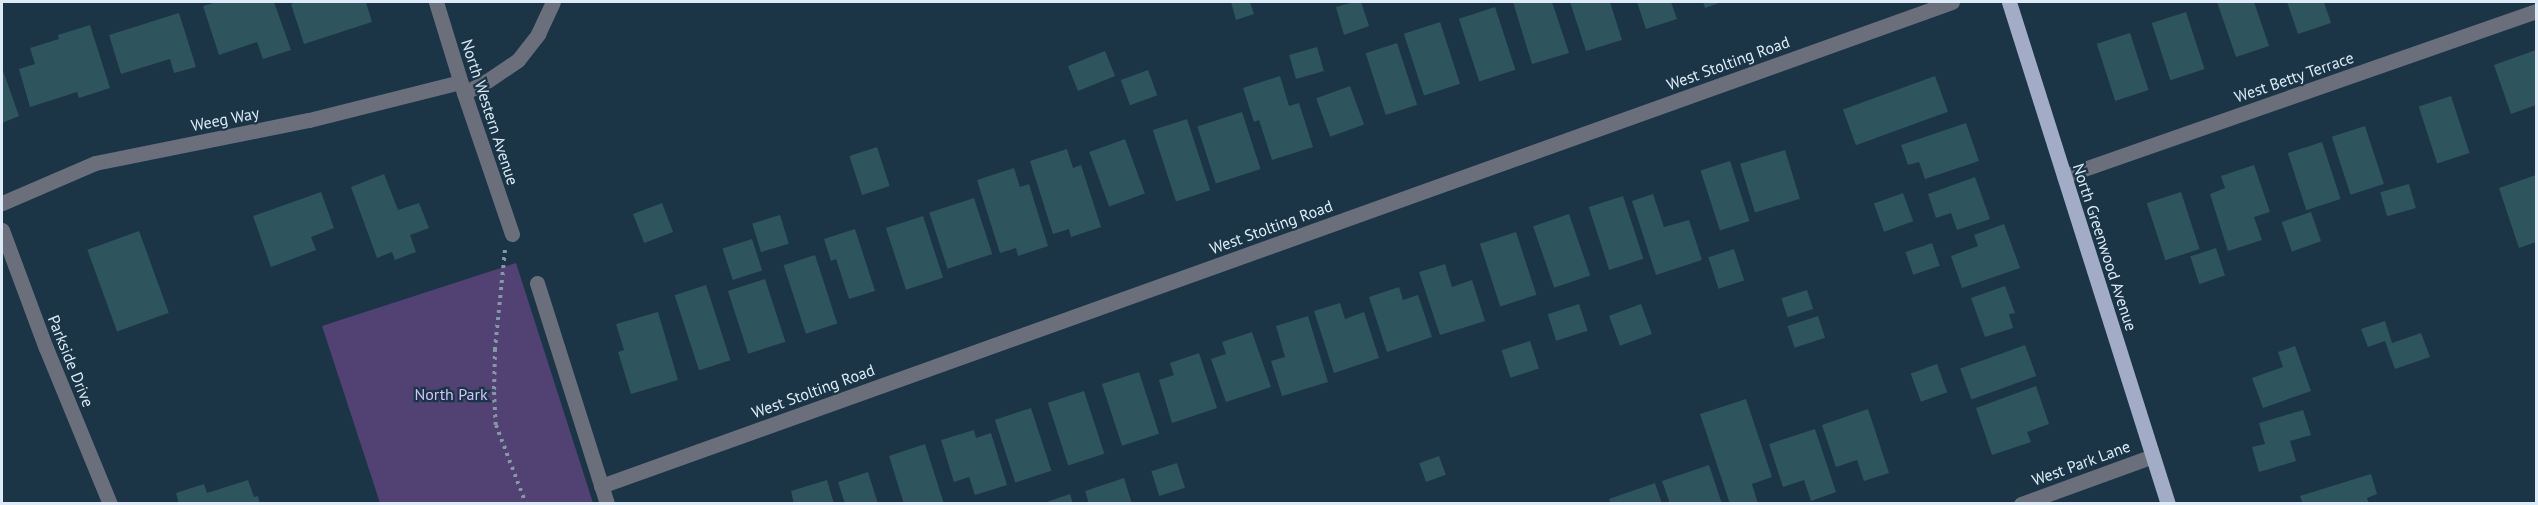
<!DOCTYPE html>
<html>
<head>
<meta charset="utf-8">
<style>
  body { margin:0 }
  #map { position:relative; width:2538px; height:505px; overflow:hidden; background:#1b3547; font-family:"PT Sans",sans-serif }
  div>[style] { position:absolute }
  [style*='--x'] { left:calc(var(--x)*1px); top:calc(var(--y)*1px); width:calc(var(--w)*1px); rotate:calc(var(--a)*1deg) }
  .green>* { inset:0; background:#524273 }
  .building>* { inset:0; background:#2e545d; transform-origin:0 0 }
  .path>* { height:4px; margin-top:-2px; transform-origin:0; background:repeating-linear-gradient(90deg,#8397a6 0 3px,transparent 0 7.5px) }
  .minor>* { height:15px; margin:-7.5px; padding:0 7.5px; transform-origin:7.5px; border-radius:7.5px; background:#6b6f7c }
  .major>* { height:15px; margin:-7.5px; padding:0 7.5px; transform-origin:7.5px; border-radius:7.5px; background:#a2acc6 }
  span { translate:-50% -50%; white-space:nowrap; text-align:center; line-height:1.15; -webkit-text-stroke:4.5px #1b3547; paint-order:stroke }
  .street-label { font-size:16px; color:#dcebf7 }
  .park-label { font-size:16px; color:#d3c3fd }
  .frame { position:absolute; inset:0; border:3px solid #dcebf7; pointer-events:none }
</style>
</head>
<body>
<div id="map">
  <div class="green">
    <i style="clip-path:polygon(516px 263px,593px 503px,380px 503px,322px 326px)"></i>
  </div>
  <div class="building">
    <i style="clip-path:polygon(217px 2px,274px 2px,291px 50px,263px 59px,257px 42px,219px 55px,203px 6px)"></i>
    <i style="clip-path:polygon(297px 2px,366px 2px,372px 22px,304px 44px,291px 4px)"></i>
    <i style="clip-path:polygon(1231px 2px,1250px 2px,1254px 14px,1236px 20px)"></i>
    <i style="clip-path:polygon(1354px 2px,1361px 2px,1369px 26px,1344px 35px,1336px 7px)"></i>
    <i style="clip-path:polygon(1513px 2px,1552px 2px,1569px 53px,1532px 64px)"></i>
    <i style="clip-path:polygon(1570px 2px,1610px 2px,1622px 40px,1586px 51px)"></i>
    <i style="clip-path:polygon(1637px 2px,1671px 2px,1677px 19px,1646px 29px)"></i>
    <i style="clip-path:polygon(1703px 2px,1722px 2px,1705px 8px)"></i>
    <i style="clip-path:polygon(2217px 2px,2254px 2px,2269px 46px,2236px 57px)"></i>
    <i style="clip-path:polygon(2287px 2px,2324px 2px,2331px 23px,2298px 34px)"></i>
    <i style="left:1495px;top:7px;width:66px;height:38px;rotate:72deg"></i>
    <i style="left:2186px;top:12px;width:60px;height:36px;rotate:72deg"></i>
    <i style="clip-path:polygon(179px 13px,196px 67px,174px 73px,170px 59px,121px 74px,109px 35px)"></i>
    <i style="left:1440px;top:22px;width:65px;height:38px;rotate:72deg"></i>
    <i style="clip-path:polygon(90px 25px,110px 88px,79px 98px,77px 92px,30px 107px,19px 69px,35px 64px,30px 48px,59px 39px,58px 35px)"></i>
    <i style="left:2130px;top:33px;width:60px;height:35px;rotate:72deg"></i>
    <i style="left:1397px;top:43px;width:65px;height:33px;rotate:72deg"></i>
    <i style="left:1317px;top:47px;width:25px;height:29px;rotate:74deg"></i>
    <i style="clip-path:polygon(2536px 50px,2536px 105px,2511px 114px,2494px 65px)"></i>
    <i style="left:1105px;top:51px;width:27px;height:40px;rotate:68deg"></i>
    <i style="clip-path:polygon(2px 68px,19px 116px,2px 123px)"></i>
    <i style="left:1148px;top:70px;width:27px;height:29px;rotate:70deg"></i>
    <i style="clip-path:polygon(1280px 76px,1289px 106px,1299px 103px,1313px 147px,1272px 160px,1259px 120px,1254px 122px,1243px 88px)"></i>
    <i style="left:1935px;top:76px;width:38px;height:98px;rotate:70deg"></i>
    <i style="left:1350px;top:86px;width:41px;height:36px;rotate:70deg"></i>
    <i style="left:2451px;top:96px;width:60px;height:34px;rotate:72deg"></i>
    <i style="left:1242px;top:112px;width:60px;height:47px;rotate:72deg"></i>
    <i style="left:1187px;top:119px;width:75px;height:36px;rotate:72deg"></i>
    <i style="clip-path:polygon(1966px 123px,1979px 161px,1925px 179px,1919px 162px,1908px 165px,1901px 145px)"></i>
    <i style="left:2365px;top:126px;width:61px;height:35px;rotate:72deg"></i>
    <i style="left:1125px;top:139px;width:58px;height:38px;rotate:70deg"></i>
    <i style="left:2322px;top:142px;width:60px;height:36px;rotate:72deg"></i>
    <i style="left:877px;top:147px;width:41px;height:29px;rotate:72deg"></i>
    <i style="clip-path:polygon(1067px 149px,1073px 168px,1081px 165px,1101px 227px,1071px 237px,1069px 229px,1053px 234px,1030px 161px)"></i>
    <i style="left:1785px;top:150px;width:51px;height:47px;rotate:73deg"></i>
    <i style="left:1730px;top:161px;width:63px;height:31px;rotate:72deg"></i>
    <i style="clip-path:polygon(2254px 165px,2270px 212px,2254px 217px,2262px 240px,2228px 251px,2210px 194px,2225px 188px,2221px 176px)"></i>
    <i style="clip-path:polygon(1014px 168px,1020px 187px,1029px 184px,1048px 246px,1018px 256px,1016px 248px,1000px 253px,977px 180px)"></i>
    <i style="clip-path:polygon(384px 174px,398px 210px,419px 203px,429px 228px,410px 235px,416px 252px,395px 260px,392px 252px,377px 258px,351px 187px)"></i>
    <i style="clip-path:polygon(2536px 175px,2536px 242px,2519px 248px,2499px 188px)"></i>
    <i style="clip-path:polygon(1975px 177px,1990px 219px,1957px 230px,1951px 213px,1936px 218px,1928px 194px)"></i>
    <i style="left:2409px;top:184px;width:25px;height:30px;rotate:74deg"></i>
    <i style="clip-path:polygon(321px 192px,334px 228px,311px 237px,316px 250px,271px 267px,253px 216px)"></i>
    <i style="left:2181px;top:192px;width:60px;height:36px;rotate:72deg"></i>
    <i style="left:1903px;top:193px;width:30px;height:31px;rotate:70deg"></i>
    <i style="clip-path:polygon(1653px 194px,1664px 227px,1689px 220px,1702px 260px,1656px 275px,1632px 201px)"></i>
    <i style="left:1623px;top:196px;width:66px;height:36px;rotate:72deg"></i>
    <i style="left:974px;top:198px;width:59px;height:47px;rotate:72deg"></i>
    <i style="left:662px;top:203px;width:31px;height:31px;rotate:69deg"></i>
    <i style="left:2311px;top:212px;width:31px;height:31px;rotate:71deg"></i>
    <i style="left:1569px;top:214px;width:65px;height:38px;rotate:71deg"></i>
    <i style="left:780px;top:215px;width:30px;height:29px;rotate:73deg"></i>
    <i style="left:923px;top:216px;width:65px;height:39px;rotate:72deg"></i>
    <i style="clip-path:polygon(2004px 224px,2020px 268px,1962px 288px,1951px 256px,1978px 246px,1974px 235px)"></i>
    <i style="clip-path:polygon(855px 229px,875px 291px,849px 299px,836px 259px,831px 261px,824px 239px)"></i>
    <i style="left:139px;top:231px;width:87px;height:55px;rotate:70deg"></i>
    <i style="left:1516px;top:232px;width:66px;height:38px;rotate:72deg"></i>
    <i style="left:752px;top:239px;width:33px;height:31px;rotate:72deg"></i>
    <i style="left:1932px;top:243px;width:24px;height:28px;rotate:71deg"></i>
    <i style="left:2216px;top:248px;width:29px;height:27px;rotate:72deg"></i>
    <i style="left:1734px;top:249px;width:33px;height:27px;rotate:72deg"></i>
    <i style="left:815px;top:255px;width:72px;height:33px;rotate:72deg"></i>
    <i style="clip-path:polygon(1445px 264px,1452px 287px,1472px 280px,1485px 321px,1440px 335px,1419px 272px)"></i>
    <i style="left:765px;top:279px;width:66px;height:39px;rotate:72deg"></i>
    <i style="left:706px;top:285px;width:79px;height:33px;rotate:72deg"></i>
    <i style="clip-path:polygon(2005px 286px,2015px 313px,2009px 314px,2013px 328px,1985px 337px,1971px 298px)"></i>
    <i style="clip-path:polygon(1399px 287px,1403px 300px,1418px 295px,1432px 337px,1387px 352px,1369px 297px)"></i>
    <i style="left:1807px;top:290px;width:20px;height:27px;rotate:72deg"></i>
    <i style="clip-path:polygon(1340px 303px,1345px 319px,1364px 312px,1379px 358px,1334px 373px,1314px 311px)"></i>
    <i style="left:1579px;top:304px;width:28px;height:33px;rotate:72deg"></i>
    <i style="left:1641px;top:304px;width:32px;height:34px;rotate:70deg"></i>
    <i style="clip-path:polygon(658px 312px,678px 380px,631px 394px,618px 352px,624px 350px,616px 324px)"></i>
    <i style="clip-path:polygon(1308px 316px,1328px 382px,1282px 396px,1271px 361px,1285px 357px,1276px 326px)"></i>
    <i style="left:1818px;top:316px;width:23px;height:32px;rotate:72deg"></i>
    <i style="clip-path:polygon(2385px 321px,2392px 343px,2421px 333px,2430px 357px,2395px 369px,2385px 341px,2368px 347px,2361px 329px)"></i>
    <i style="clip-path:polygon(1252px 332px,1271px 387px,1226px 402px,1211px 359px,1226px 354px,1222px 342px)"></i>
    <i style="left:1530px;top:341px;width:29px;height:30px;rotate:72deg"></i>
    <i style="left:2025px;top:345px;width:33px;height:69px;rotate:70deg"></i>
    <i style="clip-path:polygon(2295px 346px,2311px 391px,2263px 408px,2252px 378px,2283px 367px,2278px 352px)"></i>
    <i style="clip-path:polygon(1199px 353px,1217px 408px,1172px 423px,1159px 380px,1174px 375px,1170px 363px)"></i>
    <i style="left:1937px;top:364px;width:30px;height:28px;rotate:70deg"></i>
    <i style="left:1139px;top:372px;width:65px;height:39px;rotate:72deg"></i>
    <i style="clip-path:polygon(2036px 386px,2049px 424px,2027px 432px,2031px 442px,1992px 455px,1976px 408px)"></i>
    <i style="left:1084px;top:391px;width:66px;height:38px;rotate:72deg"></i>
    <i style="clip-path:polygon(1746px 399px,1772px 477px,1752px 484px,1758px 504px,1730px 504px,1700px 414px)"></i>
    <i style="left:1031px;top:408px;width:66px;height:38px;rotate:72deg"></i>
    <i style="clip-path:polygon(1868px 409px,1889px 473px,1864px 481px,1857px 460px,1836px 467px,1822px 425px)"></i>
    <i style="clip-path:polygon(2303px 410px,2311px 435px,2290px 441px,2296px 461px,2259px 472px,2252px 447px,2265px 444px,2259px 423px)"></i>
    <i style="clip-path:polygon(1815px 429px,1836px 492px,1811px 501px,1804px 480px,1783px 487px,1769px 444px)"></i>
    <i style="clip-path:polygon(974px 430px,976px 438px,991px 433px,1007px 485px,975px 495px,969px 477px,954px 482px,941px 440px)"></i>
    <i style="clip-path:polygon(925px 444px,944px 504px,904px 504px,889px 456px)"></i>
    <i style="left:1439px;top:456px;width:20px;height:21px;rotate:70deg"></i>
    <i style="left:1177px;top:463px;width:26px;height:27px;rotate:72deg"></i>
    <i style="clip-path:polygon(1709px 465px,1722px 504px,1670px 504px,1662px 481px)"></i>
    <i style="clip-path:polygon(868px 472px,878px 504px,845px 504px,838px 482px)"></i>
    <i style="clip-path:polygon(2371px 474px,2377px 494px,2367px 498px,2369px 504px,2303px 504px,2300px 496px)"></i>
    <i style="clip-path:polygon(1124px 478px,1132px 504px,1089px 504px,1085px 491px)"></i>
    <i style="clip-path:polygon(248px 480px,254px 497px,258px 496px,260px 504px,179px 504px,176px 493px,204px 484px,207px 493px)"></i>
    <i style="clip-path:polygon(827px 480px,834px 504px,794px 504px,791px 491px)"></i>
    <i style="clip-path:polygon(1655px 483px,1662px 504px,1611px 504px,1609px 499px)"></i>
    <i style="clip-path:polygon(1070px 494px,1073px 504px,1044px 504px,1044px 503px)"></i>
  </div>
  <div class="path">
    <i style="--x:505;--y:250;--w:100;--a:95.8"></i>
    <i style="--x:495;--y:349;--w:43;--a:91.3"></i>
    <i style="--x:494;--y:392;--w:33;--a:87"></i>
    <i style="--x:496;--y:425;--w:85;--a:69.2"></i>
  </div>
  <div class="minor">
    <i style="--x:436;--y:2;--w:95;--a:72.9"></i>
    <i style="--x:464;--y:93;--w:149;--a:71.2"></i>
    <i style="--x:464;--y:93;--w:26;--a:-28"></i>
    <i style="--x:487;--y:81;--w:37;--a:-34"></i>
    <i style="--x:518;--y:60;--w:33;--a:-52"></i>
    <i style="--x:538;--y:34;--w:35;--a:-65"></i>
    <i style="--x:2064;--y:176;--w:500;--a:-19.27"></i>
    <i style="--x:2;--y:203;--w:101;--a:-23.3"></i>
    <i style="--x:95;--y:163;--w:218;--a:-11.4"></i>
    <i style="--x:309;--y:120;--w:156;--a:-14.1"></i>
    <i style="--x:2;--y:230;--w:126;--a:69.6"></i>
    <i style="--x:46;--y:348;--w:169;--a:67.7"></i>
    <i style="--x:537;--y:283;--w:232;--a:72.4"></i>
    <i style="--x:601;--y:486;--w:1435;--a:-19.71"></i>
    <i style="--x:2021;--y:504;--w:140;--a:-20"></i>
  </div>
  <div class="major">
    <i style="--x:2009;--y:2;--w:527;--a:72.43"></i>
  </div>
  <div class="street-label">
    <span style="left:1728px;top:63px;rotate:-20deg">West Stolting Road</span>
    <span style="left:2294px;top:77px;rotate:-19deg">West Betty Terrace</span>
    <span style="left:490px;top:112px;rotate:72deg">North Western Avenue</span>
    <span style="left:225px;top:119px;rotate:-11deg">Weeg Way</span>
    <span style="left:1271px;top:227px;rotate:-20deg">West Stolting Road</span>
    <span style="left:2105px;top:247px;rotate:72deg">North Greenwood Avenue</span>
    <span style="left:71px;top:361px;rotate:68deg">Parkside Drive</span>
    <span style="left:813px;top:391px;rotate:-20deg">West Stolting Road</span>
    <span style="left:2081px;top:463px;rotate:-20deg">West Park Lane</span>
  </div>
  <div class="park-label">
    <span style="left:451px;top:394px">North Park</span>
  </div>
  <div class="frame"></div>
</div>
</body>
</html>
